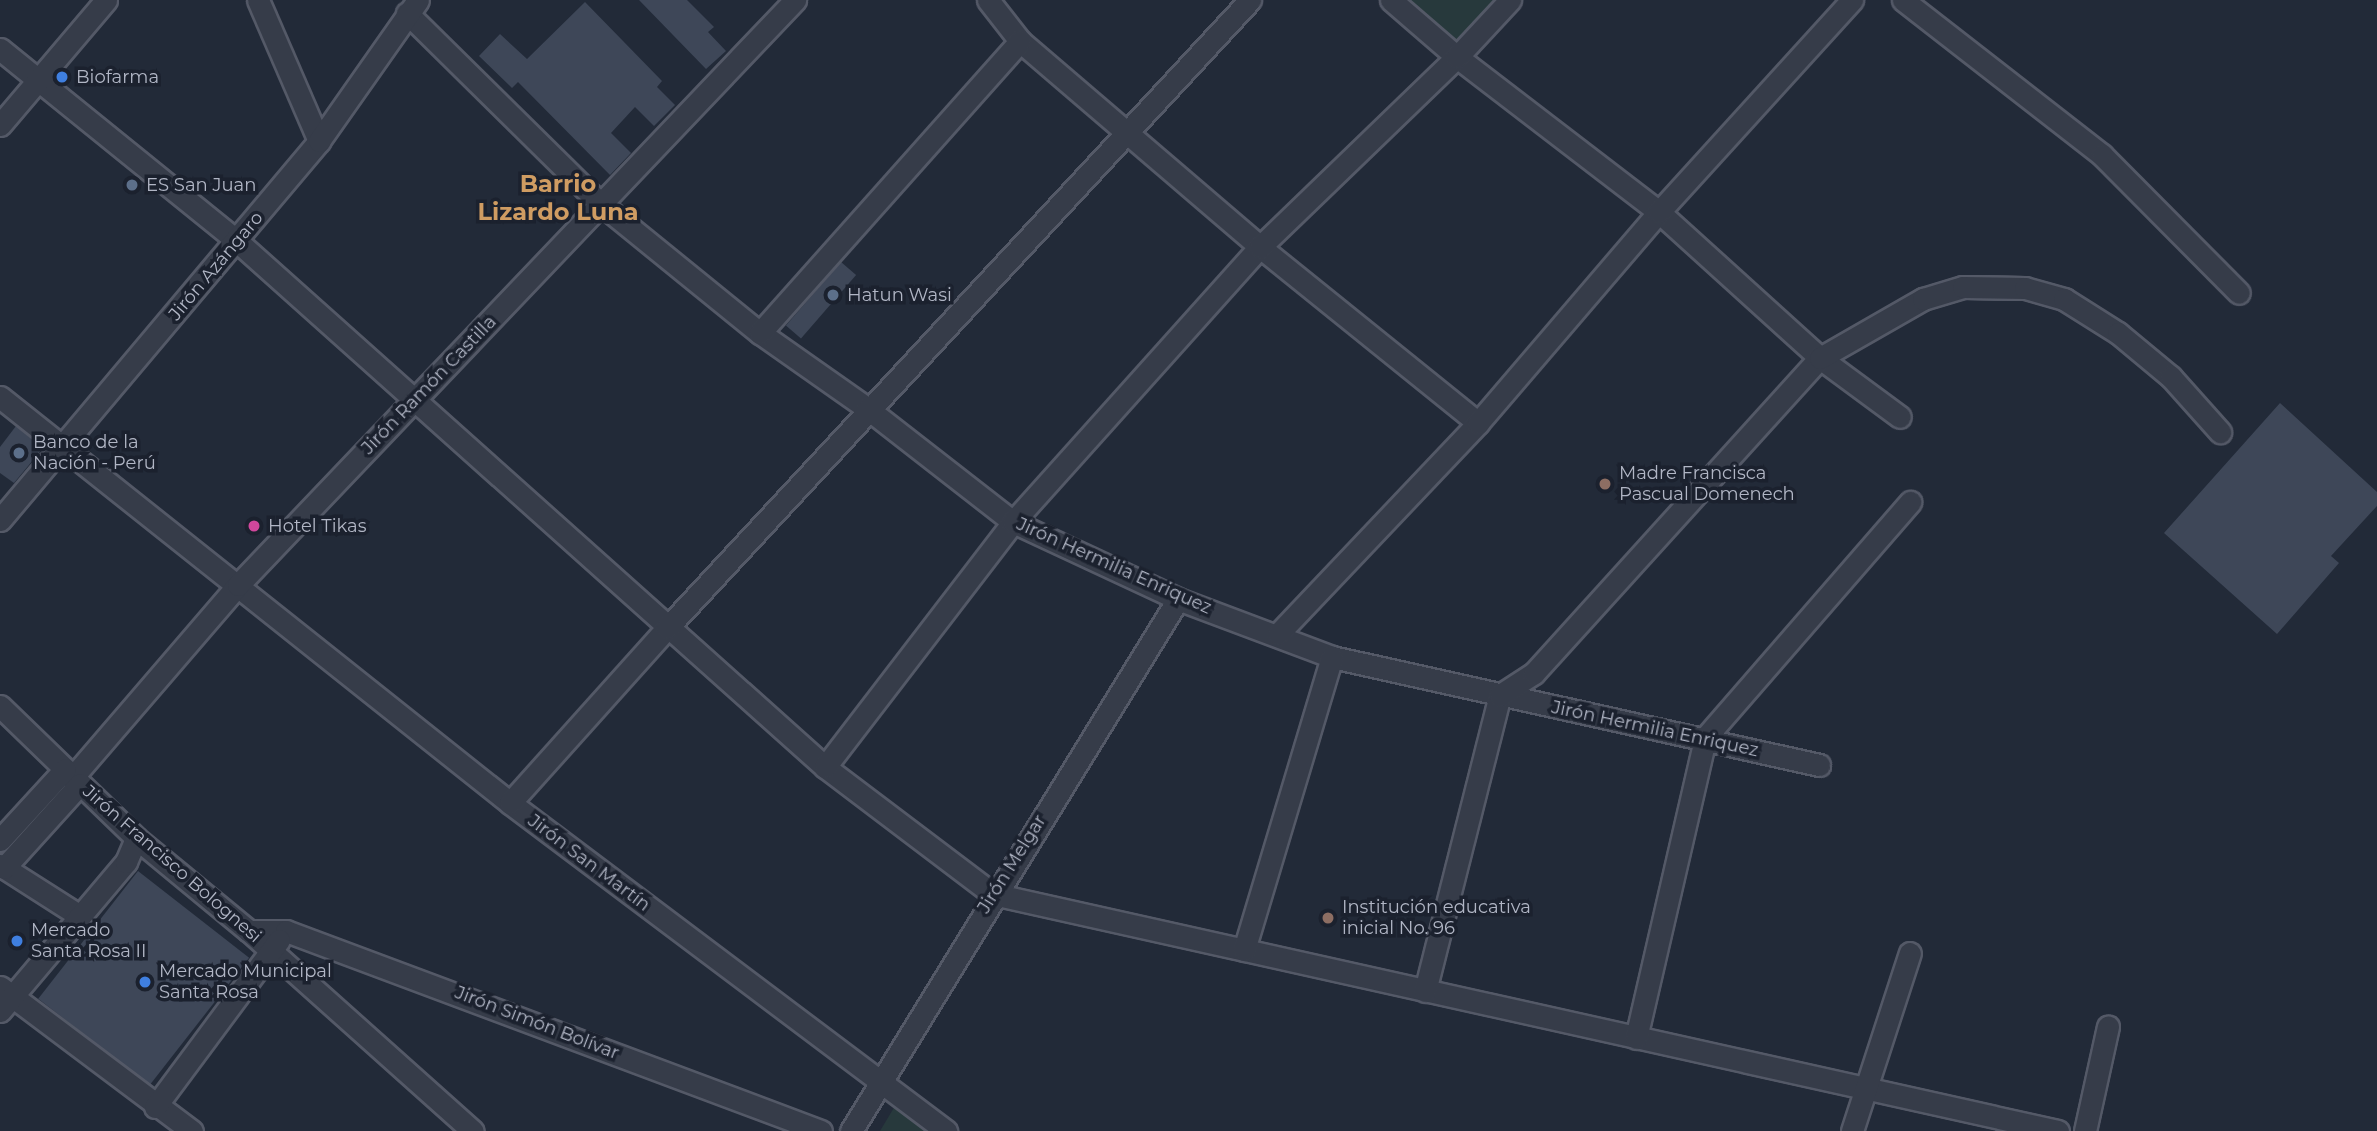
<!DOCTYPE html>
<html>
<head>
<meta charset="utf-8">
<style>
  body { margin:0 }
  #map { position:relative; width:2377px; height:1131px; overflow:hidden; background:#222a38; font-family:Montserrat,sans-serif }
  div>[style] { position:absolute }
  [style*='--x'] { left:calc(var(--x)*1px); top:calc(var(--y)*1px); width:calc(var(--w)*1px); rotate:calc(var(--a)*1deg) }
  .green>* { inset:0; background:#27393c }
  .building>* { inset:0; background:#3e4758; transform-origin:0 0 }
  .roads { filter:drop-shadow(2px 0 #545967) drop-shadow(-2px 0 #545967) drop-shadow(0 2px #545967) drop-shadow(0 -2px #545967) }
  .minor>* { height:21px; margin:-10.5px; padding:0 10.5px; transform-origin:10.5px; border-radius:10.5px; background:#363c49 }
  .dots>* { width:19px; height:19px; translate:-50% -50%; box-sizing:border-box; border:4px solid #1b212e; border-radius:50% }
  span { translate:-50% -50%; white-space:nowrap; text-align:center; line-height:1.15; -webkit-text-stroke:7px #1b212e; paint-order:stroke }
  .poi-label { font-size:18px; color:#b1b6c5 }
  .left { translate:0 -50%; text-align:left }
  .street-label { font-size:18px; color:#b1b6c5 }
  .district-label { font-size:24px; color:#cf9c62; font-weight:700 }
</style>
</head>
<body>
<div id="map">
  <div class="green">
    <i style="clip-path:polygon(1394px 0,1510px 0,1457px 57px)"></i>
    <i style="clip-path:polygon(901px 1096px,947px 1131px,880px 1131px)"></i>
  </div>
  <div class="building">
    <i style="clip-path:polygon(639px 0,687px 0,714px 27px,708px 32px,726px 51px,706px 69px)"></i>
    <i style="clip-path:polygon(585px 2px,662px 81px,657px 87px,675px 105px,654px 126px,635px 107px,611px 133px,631px 153px,610px 175px,518px 82px,512px 88px,479px 56px,500px 34px,527px 59px)"></i>
    <i style="left:841px;top:262px;width:20px;height:84px;rotate:41deg"></i>
    <i style="clip-path:polygon(2280px 403px,2377px 492px,2377px 506px,2331px 556px,2339px 563px,2277px 634px,2164px 533px)"></i>
    <i style="clip-path:polygon(16px 426px,43px 448px,14px 483px,0 473px,0 447px)"></i>
    <i style="left:138px;top:871px;width:141px;height:162px;rotate:38deg"></i>
  </div>
  <div class="roads">
    <div class="minor">
      <i style="--x:258;--y:0;--w:154;--a:66.6"></i>
      <i style="--x:988;--y:0;--w:52;--a:52"></i>
      <i style="--x:1020;--y:41;--w:316;--a:40.6"></i>
      <i style="--x:1260;--y:247;--w:280;--a:38.9"></i>
      <i style="--x:1391;--y:0;--w:87;--a:40.8"></i>
      <i style="--x:1457;--y:57;--w:255;--a:37.5"></i>
      <i style="--x:1659;--y:212;--w:217;--a:42.2"></i>
      <i style="--x:1820;--y:358;--w:99;--a:36.4"></i>
      <i style="--x:1903;--y:0;--w:252;--a:37.9"></i>
      <i style="--x:2102;--y:155;--w:194;--a:45.2"></i>
      <i style="--x:407;--y:13;--w:272;--a:44.6"></i>
      <i style="--x:601;--y:204;--w:205;--a:39.1"></i>
      <i style="--x:760;--y:333;--w:132;--a:35.1"></i>
      <i style="--x:868;--y:409;--w:184;--a:37.9"></i>
      <i style="--x:1013;--y:522;--w:182;--a:25"></i>
      <i style="--x:1178;--y:599;--w:165;--a:20.6"></i>
      <i style="--x:1332;--y:657;--w:499;--a:12.5"></i>
      <i style="--x:0;--y:49;--w:305;--a:39"></i>
      <i style="--x:237;--y:241;--w:789;--a:41.81"></i>
      <i style="--x:825;--y:767;--w:211;--a:37.1"></i>
      <i style="--x:993;--y:894;--w:1091;--a:12.55"></i>
      <i style="--x:0;--y:125;--w:164;--a:-49.7"></i>
      <i style="--x:760;--y:333;--w:391;--a:-48.3"></i>
      <i style="--x:0;--y:397;--w:652;--a:38.52"></i>
      <i style="--x:510;--y:803;--w:546;--a:36.95"></i>
      <i style="--x:0;--y:520;--w:495;--a:-49.9"></i>
      <i style="--x:319;--y:141;--w:172;--a:-54.9"></i>
      <i style="--x:1278;--y:634;--w:291;--a:-46.5"></i>
      <i style="--x:1478;--y:423;--w:278;--a:-49.4"></i>
      <i style="--x:1659;--y:212;--w:287;--a:-47.7"></i>
      <i style="--x:0;--y:706;--w:190;--a:44.1"></i>
      <i style="--x:136;--y:838;--w:146;--a:39.5"></i>
      <i style="--x:249;--y:931;--w:300;--a:41.8"></i>
      <i style="--x:825;--y:767;--w:309;--a:-52.5"></i>
      <i style="--x:1013;--y:522;--w:370;--a:-48.1"></i>
      <i style="--x:1260;--y:247;--w:274;--a:-44"></i>
      <i style="--x:1457;--y:57;--w:78;--a:-47.1"></i>
      <i style="--x:72;--y:778;--w:255;--a:-49.3"></i>
      <i style="--x:238;--y:585;--w:808;--a:-46.4"></i>
      <i style="--x:510;--y:803;--w:235;--a:-48.1"></i>
      <i style="--x:667;--y:628;--w:857;--a:-47.13"></i>
      <i style="--x:0;--y:840;--w:96;--a:-47.5"></i>
      <i style="--x:0;--y:865;--w:95;--a:32.5"></i>
      <i style="--x:4;--y:868;--w:113;--a:-47.9"></i>
      <i style="--x:249;--y:931;--w:37;--a:0"></i>
      <i style="--x:286;--y:931;--w:571;--a:20.5"></i>
      <i style="--x:1244;--y:950;--w:306;--a:-73.3"></i>
      <i style="--x:0;--y:987;--w:240;--a:36.9"></i>
      <i style="--x:1425;--y:991;--w:305;--a:-75.8"></i>
      <i style="--x:1500;--y:695;--w:40;--a:-32.9"></i>
      <i style="--x:1534;--y:673;--w:425;--a:-47.8"></i>
      <i style="--x:1820;--y:358;--w:119;--a:-29.8"></i>
      <i style="--x:1923;--y:299;--w:42;--a:-16.7"></i>
      <i style="--x:1963;--y:287;--w:62;--a:0.9"></i>
      <i style="--x:2025;--y:288;--w:41;--a:15.8"></i>
      <i style="--x:2064;--y:299;--w:64;--a:32.2"></i>
      <i style="--x:2118;--y:333;--w:69;--a:39.7"></i>
      <i style="--x:2171;--y:377;--w:74;--a:48.3"></i>
      <i style="--x:0;--y:1011;--w:195;--a:-49.8"></i>
      <i style="--x:126;--y:862;--w:26;--a:-67"></i>
      <i style="--x:1636;--y:1038;--w:308;--a:-77"></i>
      <i style="--x:1705;--y:738;--w:313;--a:-49"></i>
      <i style="--x:155;--y:1107;--w:208;--a:-53.4"></i>
      <i style="--x:851;--y:1131;--w:624;--a:-58.42"></i>
      <i style="--x:1852;--y:1131;--w:187;--a:-72"></i>
      <i style="--x:2085;--y:1131;--w:107;--a:-77.6"></i>
    </div>
  </div>
  <div class="dots">
    <i style="left:62px;top:77px;background:#3f7fe0"></i>
    <i style="left:132px;top:185px;background:#5c6f8a"></i>
    <i style="left:833px;top:295px;background:#5c6f8a"></i>
    <i style="left:19px;top:453px;background:#5c6f8a"></i>
    <i style="left:1605px;top:484px;background:#8d6e63"></i>
    <i style="left:254px;top:526px;background:#d1479c"></i>
    <i style="left:1328px;top:918px;background:#8d6e63"></i>
    <i style="left:17px;top:941px;background:#3f7fe0"></i>
    <i style="left:145px;top:982px;background:#3f7fe0"></i>
  </div>
  <div class="poi-label">
    <span class="left" style="left:76px;top:77px">Biofarma</span>
    <span class="left" style="left:146px;top:185px">ES San Juan</span>
    <span class="left" style="left:847px;top:295px">Hatun Wasi</span>
    <span class="left" style="left:33px;top:453px">Banco de la<br>Nación - Perú</span>
    <span class="left" style="left:1619px;top:484px">Madre Francisca<br>Pascual Domenech</span>
    <span class="left" style="left:268px;top:526px">Hotel Tikas</span>
    <span class="left" style="left:1342px;top:918px">Institución educativa<br>inicial No. 96</span>
    <span class="left" style="left:31px;top:941px">Mercado<br>Santa Rosa II</span>
    <span class="left" style="left:159px;top:982px">Mercado Municipal<br>Santa Rosa</span>
  </div>
  <div class="street-label">
    <span style="left:216px;top:266px;rotate:-50deg">Jirón Azángaro</span>
    <span style="left:429px;top:385px;rotate:-46deg">Jirón Ramón Castilla</span>
    <span style="left:1114px;top:566px;rotate:24deg">Jirón Hermilia Enriquez</span>
    <span style="left:1655px;top:729px;rotate:12deg">Jirón Hermilia Enriquez</span>
    <span style="left:589px;top:863px;rotate:37deg">Jirón San Martín</span>
    <span style="left:172px;top:864px;rotate:41deg">Jirón Francisco Bolognesi</span>
    <span style="left:1012px;top:864px;rotate:-58deg">Jirón Melgar</span>
    <span style="left:537px;top:1023px;rotate:21deg">Jirón Simón Bolívar</span>
  </div>
  <div class="district-label">
    <span style="left:558px;top:198px">Barrio<br>Lizardo Luna</span>
  </div>
</div>
</body>
</html>
